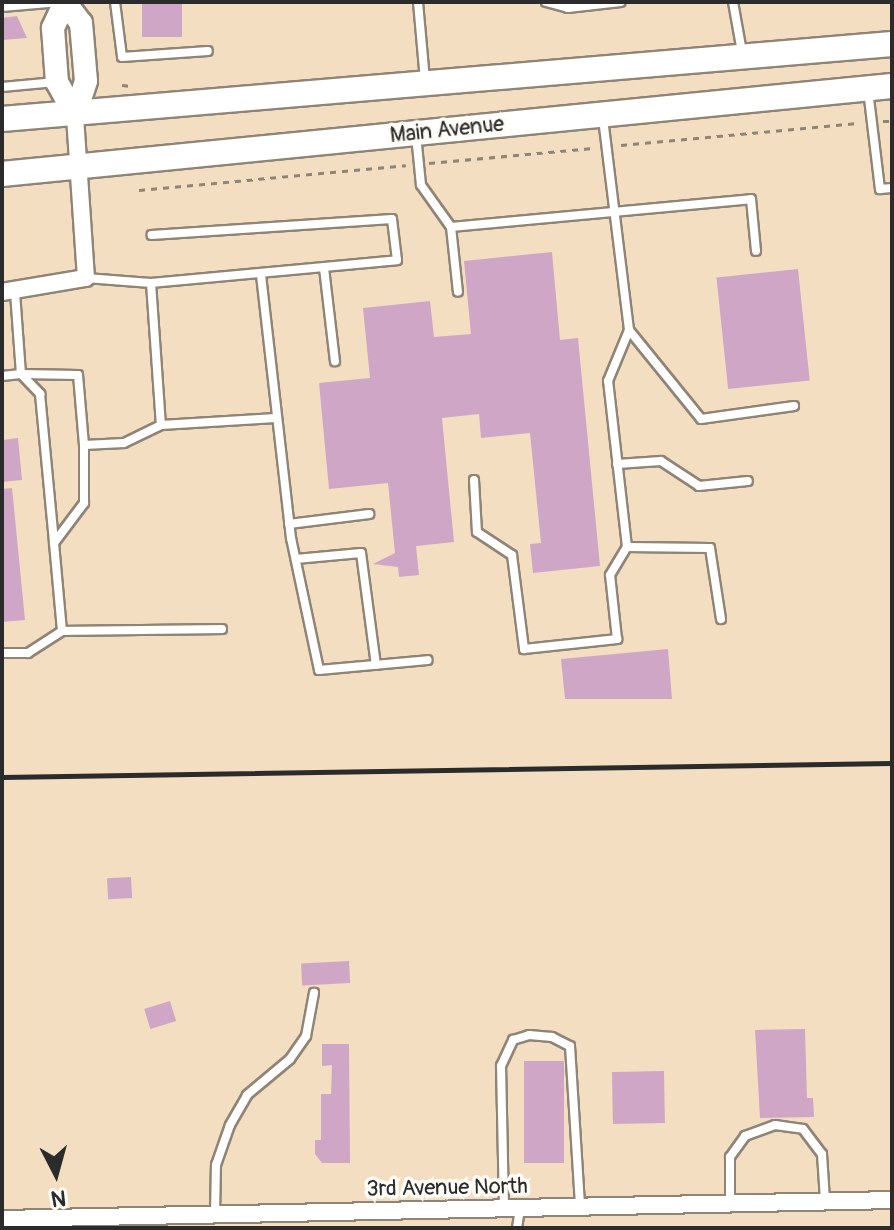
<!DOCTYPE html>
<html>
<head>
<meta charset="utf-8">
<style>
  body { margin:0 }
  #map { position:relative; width:894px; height:1230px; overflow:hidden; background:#f3dec1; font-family:Pangolin,sans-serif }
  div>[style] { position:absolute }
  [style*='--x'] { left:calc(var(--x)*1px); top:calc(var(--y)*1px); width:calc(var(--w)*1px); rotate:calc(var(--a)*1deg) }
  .building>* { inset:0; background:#d0a6c7; transform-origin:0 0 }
  .path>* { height:3px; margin-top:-1.5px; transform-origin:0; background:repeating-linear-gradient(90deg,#8f8476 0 6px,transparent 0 12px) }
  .roads { filter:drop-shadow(2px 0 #8f8476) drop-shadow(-2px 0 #8f8476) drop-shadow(0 2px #8f8476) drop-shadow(0 -2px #8f8476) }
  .lane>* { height:8px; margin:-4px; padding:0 4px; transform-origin:4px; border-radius:4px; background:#fff }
  .street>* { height:16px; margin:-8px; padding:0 8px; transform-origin:8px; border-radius:8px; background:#fff }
  .secondary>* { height:22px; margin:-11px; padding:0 11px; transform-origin:11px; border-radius:11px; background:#fff }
  .primary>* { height:24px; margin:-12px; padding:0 12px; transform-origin:12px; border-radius:12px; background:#fff }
  .rail>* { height:5px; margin:-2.5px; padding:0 2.5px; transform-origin:2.5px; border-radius:2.5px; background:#2b2b2b }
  span { translate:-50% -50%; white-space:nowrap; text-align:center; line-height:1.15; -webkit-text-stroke:7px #fdfcf7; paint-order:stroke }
  .street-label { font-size:22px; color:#2b2b2b }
  .frame { position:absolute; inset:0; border:4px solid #2b2b2b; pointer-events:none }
  .north { position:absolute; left:16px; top:1134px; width:80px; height:80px; -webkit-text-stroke:6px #fdfcf7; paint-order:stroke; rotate:174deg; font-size:22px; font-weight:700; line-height:32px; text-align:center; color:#2b2b2b }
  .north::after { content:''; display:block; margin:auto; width:28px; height:36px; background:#2b2b2b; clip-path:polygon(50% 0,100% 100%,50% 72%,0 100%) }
</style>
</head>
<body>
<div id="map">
  <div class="building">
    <i style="left:142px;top:2px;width:40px;height:35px"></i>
    <i style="clip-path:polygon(17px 16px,27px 38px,2px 40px,2px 18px)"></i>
    <i style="clip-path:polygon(552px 252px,560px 340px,578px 338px,600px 566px,533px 573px,530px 544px,541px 543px,530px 433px,481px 438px,479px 414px,442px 418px,454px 542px,416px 546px,419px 575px,399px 577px,398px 567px,373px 564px,395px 553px,388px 483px,329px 489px,319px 383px,370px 378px,363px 308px,430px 301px,434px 337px,471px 334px,464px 261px)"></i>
    <i style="left:798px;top:269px;width:112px;height:82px;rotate:84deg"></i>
    <i style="clip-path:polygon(18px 438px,22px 480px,2px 482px,2px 440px)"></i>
    <i style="clip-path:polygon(12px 488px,25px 620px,2px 622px,2px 489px)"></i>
    <i style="clip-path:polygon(668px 649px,672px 699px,565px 699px,561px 659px)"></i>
    <i style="left:131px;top:877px;width:21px;height:24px;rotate:87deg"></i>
    <i style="left:349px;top:961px;width:22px;height:48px;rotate:87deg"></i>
    <i style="left:170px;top:1001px;width:21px;height:27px;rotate:73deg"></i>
    <i style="clip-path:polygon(805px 1029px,807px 1098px,813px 1098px,814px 1117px,760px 1118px,755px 1030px)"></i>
    <i style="clip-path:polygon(322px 1044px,349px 1044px,350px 1163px,322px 1163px,315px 1154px,315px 1140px,321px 1140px,321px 1094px,331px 1094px,332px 1065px,322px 1066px)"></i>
    <i style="left:524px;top:1061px;width:40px;height:102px"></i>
    <i style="left:664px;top:1071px;width:52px;height:52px;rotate:89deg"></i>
  </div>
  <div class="path">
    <i style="--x:122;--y:85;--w:9;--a:6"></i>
    <i style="--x:883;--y:121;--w:9;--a:0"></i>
    <i style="--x:621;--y:145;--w:240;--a:-5.3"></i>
    <i style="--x:429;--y:163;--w:165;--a:-5.2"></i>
    <i style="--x:139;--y:190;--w:268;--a:-5.3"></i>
  </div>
  <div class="roads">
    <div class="lane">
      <i style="--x:115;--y:2;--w:55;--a:82.7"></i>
      <i style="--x:122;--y:57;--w:86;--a:-4"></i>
      <i style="--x:418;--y:2;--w:79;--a:84.9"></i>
      <i style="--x:546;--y:2;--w:23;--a:15"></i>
      <i style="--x:568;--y:8;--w:53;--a:-6.5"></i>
      <i style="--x:733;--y:2;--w:51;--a:79.8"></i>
      <i style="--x:2;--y:7;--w:58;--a:-4.9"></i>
      <i style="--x:2;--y:87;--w:54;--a:-5.3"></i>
      <i style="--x:868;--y:90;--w:100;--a:83.1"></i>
      <i style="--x:880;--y:189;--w:12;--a:-5"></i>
      <i style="--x:416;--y:135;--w:50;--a:84.3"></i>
      <i style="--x:421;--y:185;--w:52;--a:54.5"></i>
      <i style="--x:451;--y:227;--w:301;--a:-5.3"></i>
      <i style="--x:751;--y:199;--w:52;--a:84.5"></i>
      <i style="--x:451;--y:227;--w:65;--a:83.9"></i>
      <i style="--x:324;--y:268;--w:94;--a:83.3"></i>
      <i style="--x:261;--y:275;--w:265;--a:83.5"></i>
      <i style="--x:291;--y:538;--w:135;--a:78"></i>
      <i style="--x:319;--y:670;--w:109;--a:-5.2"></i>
      <i style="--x:86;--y:278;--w:65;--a:4.4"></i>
      <i style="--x:151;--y:283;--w:247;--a:-5.3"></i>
      <i style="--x:397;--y:260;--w:41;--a:-97"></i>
      <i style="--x:392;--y:219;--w:241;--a:176.2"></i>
      <i style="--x:151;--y:283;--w:142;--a:86"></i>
      <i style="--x:161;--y:425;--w:115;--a:-3.5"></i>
      <i style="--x:629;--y:330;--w:114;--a:51"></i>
      <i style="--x:701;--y:419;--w:94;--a:-8"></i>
      <i style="--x:21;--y:374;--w:57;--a:1"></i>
      <i style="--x:78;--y:375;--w:70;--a:85.1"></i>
      <i style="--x:84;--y:445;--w:40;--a:-2.9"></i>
      <i style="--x:124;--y:443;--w:41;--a:-25.9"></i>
      <i style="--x:21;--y:374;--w:28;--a:46"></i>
      <i style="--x:40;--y:394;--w:150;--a:84.6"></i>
      <i style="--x:2;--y:376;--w:19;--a:-6"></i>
      <i style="--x:21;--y:374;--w:81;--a:-94.2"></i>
      <i style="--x:617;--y:464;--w:44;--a:-3.9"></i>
      <i style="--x:661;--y:461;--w:45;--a:33.3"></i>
      <i style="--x:699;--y:486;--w:49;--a:-5.8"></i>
      <i style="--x:474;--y:480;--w:52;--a:86.7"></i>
      <i style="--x:477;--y:532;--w:42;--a:33.3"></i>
      <i style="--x:512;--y:555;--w:95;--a:82.7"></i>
      <i style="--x:524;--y:649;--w:94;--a:-6.1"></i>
      <i style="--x:617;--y:639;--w:64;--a:-96.2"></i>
      <i style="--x:610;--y:575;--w:33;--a:-59"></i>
      <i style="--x:627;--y:547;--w:167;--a:-96.5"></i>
      <i style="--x:608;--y:381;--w:55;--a:-67.6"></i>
      <i style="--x:629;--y:330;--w:215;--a:-97"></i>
      <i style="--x:289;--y:524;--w:81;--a:-7.1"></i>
      <i style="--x:627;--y:547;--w:83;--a:0.7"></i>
      <i style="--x:710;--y:548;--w:72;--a:81.2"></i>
      <i style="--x:296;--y:559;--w:65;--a:-5.3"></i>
      <i style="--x:361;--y:553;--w:113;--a:82.4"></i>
      <i style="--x:62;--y:631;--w:88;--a:-95.2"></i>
      <i style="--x:54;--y:543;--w:50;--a:-53.1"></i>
      <i style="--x:84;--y:503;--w:58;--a:-90"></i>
      <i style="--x:2;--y:653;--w:26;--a:0"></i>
      <i style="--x:28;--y:653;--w:40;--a:-32.9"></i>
      <i style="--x:62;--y:631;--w:160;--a:-0.7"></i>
      <i style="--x:730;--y:1203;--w:46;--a:-90"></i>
      <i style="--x:730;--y:1157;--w:26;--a:-54"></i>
      <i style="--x:745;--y:1136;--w:32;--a:-20"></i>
      <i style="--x:775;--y:1125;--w:28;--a:8"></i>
      <i style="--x:803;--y:1129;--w:31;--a:53"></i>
      <i style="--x:822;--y:1154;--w:47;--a:86.3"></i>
      <i style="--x:504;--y:1208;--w:142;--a:-91.2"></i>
      <i style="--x:501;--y:1066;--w:29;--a:-65"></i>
      <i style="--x:513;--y:1040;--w:17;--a:-17"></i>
      <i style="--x:529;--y:1035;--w:23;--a:5"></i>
      <i style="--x:552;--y:1037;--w:20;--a:27"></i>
      <i style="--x:570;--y:1046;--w:161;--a:86.4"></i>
      <i style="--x:215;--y:1215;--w:50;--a:-88.9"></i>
      <i style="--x:216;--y:1165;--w:42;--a:-70.7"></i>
      <i style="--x:230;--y:1125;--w:34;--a:-60"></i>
      <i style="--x:247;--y:1095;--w:56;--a:-39.9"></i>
      <i style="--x:290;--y:1059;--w:28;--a:-55"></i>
      <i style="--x:306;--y:1036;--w:44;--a:-79.5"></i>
      <i style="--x:517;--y:1228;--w:20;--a:-81"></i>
    </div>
    <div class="street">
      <i style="--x:2;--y:292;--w:85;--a:-9.5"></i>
      <i style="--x:86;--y:278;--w:163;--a:-93.9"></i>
      <i style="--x:2;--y:1219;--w:890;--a:-1.22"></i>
    </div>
    <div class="secondary">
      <i style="--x:65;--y:2;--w:26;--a:53"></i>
      <i style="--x:81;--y:23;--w:58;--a:85.1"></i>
      <i style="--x:86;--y:81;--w:36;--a:108"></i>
      <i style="--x:65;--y:2;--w:29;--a:115"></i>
      <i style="--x:53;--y:28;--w:54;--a:85.8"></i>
      <i style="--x:57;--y:82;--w:38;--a:61"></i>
    </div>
    <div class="primary">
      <i style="--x:2;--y:119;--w:893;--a:-4.82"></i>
      <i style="--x:2;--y:174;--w:894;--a:-5.65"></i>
    </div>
  </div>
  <div class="rail">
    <i style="--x:2;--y:777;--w:890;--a:-0.9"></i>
  </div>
  <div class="street-label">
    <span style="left:447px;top:130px;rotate:-6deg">Main Avenue</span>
    <span style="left:447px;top:1188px;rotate:-1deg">3rd Avenue North</span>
  </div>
  <div class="frame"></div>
  <div class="north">N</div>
</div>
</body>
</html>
